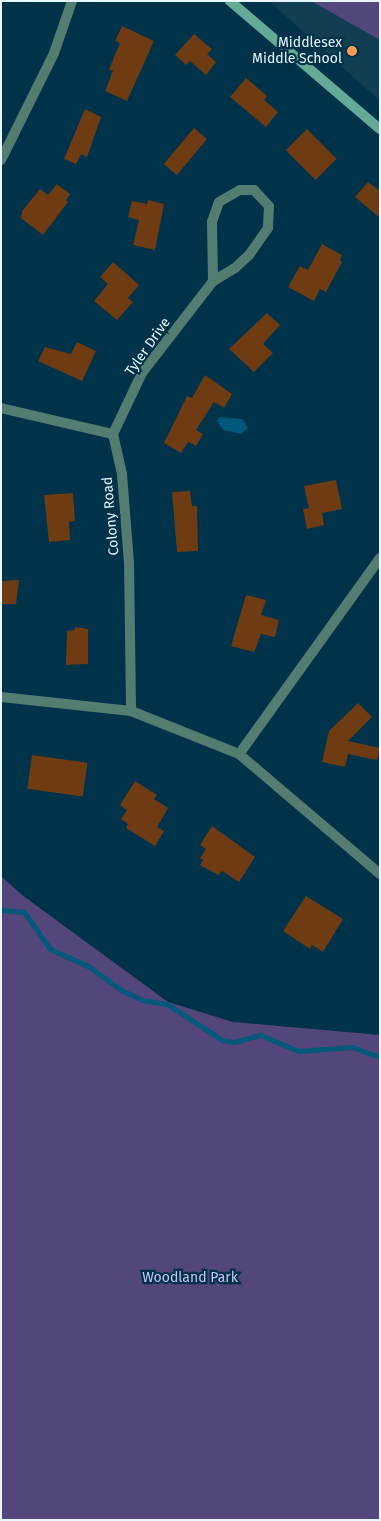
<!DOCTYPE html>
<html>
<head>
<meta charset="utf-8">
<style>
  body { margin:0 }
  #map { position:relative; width:381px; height:1521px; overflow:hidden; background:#003249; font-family:"Fira Sans",sans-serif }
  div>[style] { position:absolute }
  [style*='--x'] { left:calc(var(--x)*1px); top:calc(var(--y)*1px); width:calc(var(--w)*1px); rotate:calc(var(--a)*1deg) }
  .built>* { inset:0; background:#113e53 }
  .green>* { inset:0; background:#52467a }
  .water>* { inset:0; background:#00587a }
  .stream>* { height:5px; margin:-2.5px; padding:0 2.5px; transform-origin:2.5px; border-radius:2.5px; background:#00587a }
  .building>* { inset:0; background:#6f3b12; transform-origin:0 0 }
  .minor>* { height:10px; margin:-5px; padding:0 5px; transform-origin:5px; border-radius:5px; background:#537d70 }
  .tertiary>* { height:10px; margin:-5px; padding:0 5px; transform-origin:5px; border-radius:5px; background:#537d70 }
  .secondary>* { height:10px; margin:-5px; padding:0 5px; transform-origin:5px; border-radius:5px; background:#64aa96 }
  .dots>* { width:14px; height:14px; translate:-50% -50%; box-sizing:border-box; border:2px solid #003249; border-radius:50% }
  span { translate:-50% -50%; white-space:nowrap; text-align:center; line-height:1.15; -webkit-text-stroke:4.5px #003249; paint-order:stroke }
  .poi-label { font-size:14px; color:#e8f6ff }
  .right { translate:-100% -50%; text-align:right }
  .street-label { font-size:14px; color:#e8f6ff }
  .park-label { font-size:14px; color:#ccc0fd }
  .frame { position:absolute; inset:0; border:2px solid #e8f6ff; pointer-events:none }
</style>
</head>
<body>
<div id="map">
  <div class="built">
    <i style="clip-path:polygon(269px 1px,380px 1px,380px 101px)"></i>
  </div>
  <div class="green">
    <i style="clip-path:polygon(311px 1px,380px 1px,380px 40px)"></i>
    <i style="clip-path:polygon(1px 876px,22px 895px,168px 1002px,233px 1022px,380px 1035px,380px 1520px,1px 1520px)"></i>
  </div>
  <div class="water">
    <i style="clip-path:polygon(219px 417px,242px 419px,248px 428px,241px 434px,223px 430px,217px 421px)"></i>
  </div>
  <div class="stream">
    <i style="--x:1;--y:910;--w:23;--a:5"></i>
    <i style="--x:24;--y:912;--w:45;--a:54.9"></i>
    <i style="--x:50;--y:949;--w:42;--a:24.1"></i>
    <i style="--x:88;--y:966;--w:41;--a:36"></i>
    <i style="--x:121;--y:990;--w:23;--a:25"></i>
    <i style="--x:142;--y:1000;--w:25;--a:9"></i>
    <i style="--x:167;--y:1004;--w:66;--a:33.2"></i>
    <i style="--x:222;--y:1040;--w:12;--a:9"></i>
    <i style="--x:234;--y:1042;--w:28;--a:-15"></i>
    <i style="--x:261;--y:1035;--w:40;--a:23.4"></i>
    <i style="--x:298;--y:1051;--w:54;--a:-4.2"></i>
    <i style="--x:352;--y:1047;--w:30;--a:20"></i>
  </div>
  <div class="building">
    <i style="clip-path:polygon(122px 26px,154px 41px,127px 101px,105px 91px,113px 71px,109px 69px,120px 43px,115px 41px)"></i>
    <i style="clip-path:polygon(194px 34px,212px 49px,207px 54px,216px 62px,206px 75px,190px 61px,186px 65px,175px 55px)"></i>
    <i style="clip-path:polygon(246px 78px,267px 96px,264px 100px,278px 112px,266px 127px,230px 97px)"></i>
    <i style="clip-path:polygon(85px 109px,101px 117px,87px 157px,81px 154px,76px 164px,64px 159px)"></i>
    <i style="left:194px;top:128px;width:17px;height:47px;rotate:40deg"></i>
    <i style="left:307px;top:129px;width:42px;height:30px;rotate:45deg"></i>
    <i style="clip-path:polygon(368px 182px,380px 191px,380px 218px,355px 197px)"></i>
    <i style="clip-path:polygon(57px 184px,70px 194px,66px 200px,68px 202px,43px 235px,21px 218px,22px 211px,40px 189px,48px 195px)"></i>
    <i style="clip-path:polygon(148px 200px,164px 204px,155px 250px,133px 245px,139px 220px,128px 217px,132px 201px,147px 204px)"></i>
    <i style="clip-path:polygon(322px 244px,342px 255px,340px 260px,342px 262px,326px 292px,320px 289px,314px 301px,288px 287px,300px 266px,308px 270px)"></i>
    <i style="clip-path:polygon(113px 262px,139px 285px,128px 298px,133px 302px,117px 320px,94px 301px,108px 284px,100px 277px)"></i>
    <i style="clip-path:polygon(267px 313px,280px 325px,263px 344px,273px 353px,254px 372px,229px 349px)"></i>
    <i style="clip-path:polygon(77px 342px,96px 351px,82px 381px,38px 361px,45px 347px,71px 354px)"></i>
    <i style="clip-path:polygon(205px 375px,232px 394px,224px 408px,214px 402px,196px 430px,203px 434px,196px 446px,188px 442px,181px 453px,164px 443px,187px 396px,192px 398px)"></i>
    <i style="clip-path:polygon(336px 480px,342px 509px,322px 513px,324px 525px,307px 529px,303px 509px,309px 508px,304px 486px)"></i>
    <i style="clip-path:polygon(190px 491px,192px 506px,197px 506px,198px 551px,177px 552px,172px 492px)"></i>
    <i style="clip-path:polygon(73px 493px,75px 521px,69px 522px,70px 540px,49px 542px,44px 495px)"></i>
    <i style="clip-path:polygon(19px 580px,16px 604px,1px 604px,1px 581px)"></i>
    <i style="clip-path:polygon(246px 595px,266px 600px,261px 615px,279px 620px,275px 637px,261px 634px,254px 652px,231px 646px)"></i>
    <i style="clip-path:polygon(75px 627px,88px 629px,88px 664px,66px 665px,67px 631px,75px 630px)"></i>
    <i style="clip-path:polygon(358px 703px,372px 717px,348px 741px,380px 748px,377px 760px,348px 754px,345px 767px,322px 762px,329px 731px)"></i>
    <i style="left:32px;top:755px;width:56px;height:34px;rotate:8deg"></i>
    <i style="clip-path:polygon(135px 781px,157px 795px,154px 799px,168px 808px,157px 827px,164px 831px,155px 846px,126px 828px,128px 824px,121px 819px,127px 810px,120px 805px)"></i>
    <i style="clip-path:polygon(212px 826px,255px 857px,239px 882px,222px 871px,218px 875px,200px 865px,203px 860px,200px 858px,206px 849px,200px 845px)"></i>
    <i style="clip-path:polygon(306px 896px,343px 919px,323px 952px,312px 945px,310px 949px,283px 931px)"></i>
  </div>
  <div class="minor">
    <i style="--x:1;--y:408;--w:115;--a:13.1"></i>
    <i style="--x:113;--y:434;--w:68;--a:-64.6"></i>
    <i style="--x:142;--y:373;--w:116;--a:-52.3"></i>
    <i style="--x:213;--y:281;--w:59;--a:-91"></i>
    <i style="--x:212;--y:222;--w:21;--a:-71"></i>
    <i style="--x:219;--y:202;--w:24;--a:-30"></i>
    <i style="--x:240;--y:190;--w:14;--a:0"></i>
    <i style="--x:254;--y:190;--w:22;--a:47"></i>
    <i style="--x:269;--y:206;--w:22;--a:93"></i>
    <i style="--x:268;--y:228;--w:33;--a:125"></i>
    <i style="--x:249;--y:255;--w:19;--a:137"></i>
    <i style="--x:235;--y:268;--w:26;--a:149"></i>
    <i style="--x:113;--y:434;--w:41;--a:77.3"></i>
    <i style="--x:122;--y:474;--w:89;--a:85.5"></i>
    <i style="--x:129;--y:563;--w:148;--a:89.2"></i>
    <i style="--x:380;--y:558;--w:241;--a:125.7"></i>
    <i style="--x:239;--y:754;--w:185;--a:40.4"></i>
    <i style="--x:1;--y:697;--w:131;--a:6.1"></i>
    <i style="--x:131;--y:711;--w:116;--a:21.7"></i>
  </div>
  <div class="tertiary">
    <i style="--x:1;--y:160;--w:119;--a:-63.6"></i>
    <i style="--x:54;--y:53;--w:55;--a:-70.9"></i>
  </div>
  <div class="secondary">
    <i style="--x:230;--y:1;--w:197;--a:40.5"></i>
  </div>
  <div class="dots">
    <i style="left:352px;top:51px;background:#fe9c58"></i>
  </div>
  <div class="poi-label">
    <span class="right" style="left:342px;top:51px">Middlesex<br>Middle School</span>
  </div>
  <div class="street-label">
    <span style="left:148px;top:347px;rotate:-55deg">Tyler Drive</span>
    <span style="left:111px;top:516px;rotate:-95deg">Colony Road</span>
  </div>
  <div class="park-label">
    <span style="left:190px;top:1278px">Woodland Park</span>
  </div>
  <div class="frame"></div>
</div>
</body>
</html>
